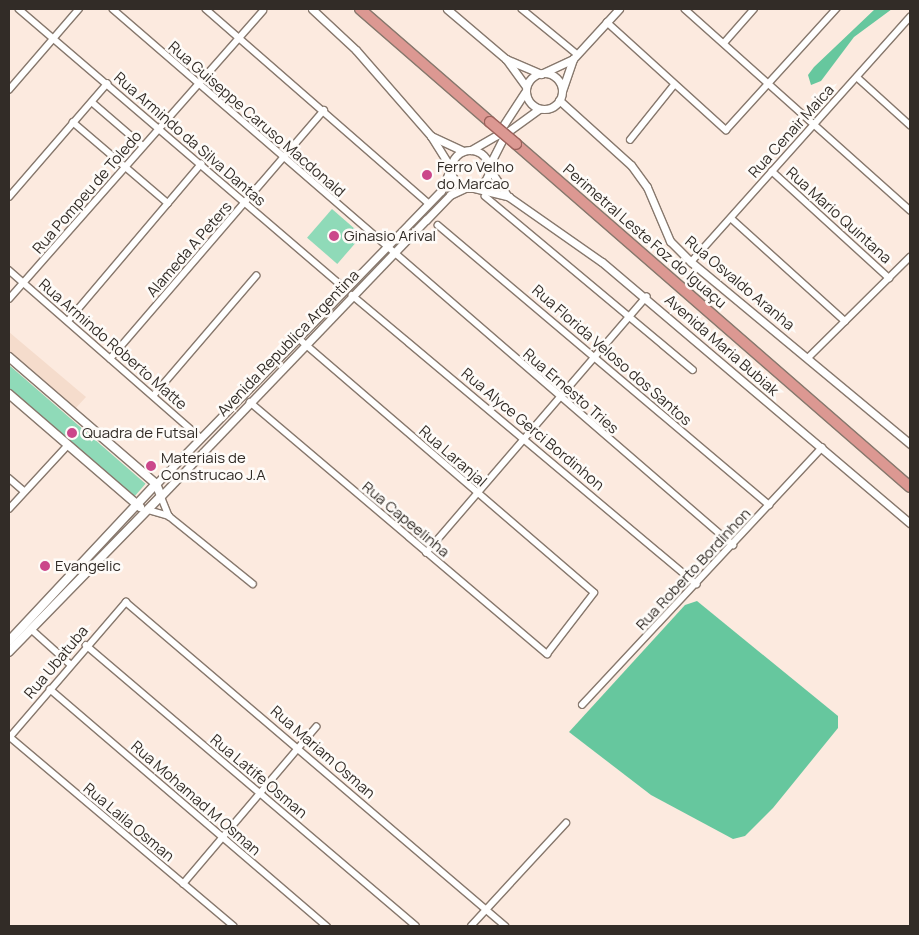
<!DOCTYPE html>
<html>
<head>
<meta charset="utf-8">
<style>
  body { margin:0 }
  #map { position:relative; width:919px; height:935px; overflow:hidden; background:#fceadf; font-family:Manrope,sans-serif }
  div>[style] { position:absolute }
  [style*='--x'] { left:calc(var(--x)*1px); top:calc(var(--y)*1px); width:calc(var(--w)*1px); rotate:calc(var(--a)*1deg) }
  .built>* { inset:0; background:#f5dccc }
  .green>* { inset:0; background:#8fdab8; transform-origin:0 0 }
  .forest>* { inset:0; background:#66c79e }
  .roads { filter:drop-shadow(1px 0 #87786d) drop-shadow(-1px 0 #87786d) drop-shadow(0 1px #87786d) drop-shadow(0 -1px #87786d) }
  .minor>* { height:5.5px; margin:-2.75px; padding:0 2.75px; transform-origin:2.75px; border-radius:2.75px; background:#fff }
  .tertiary>* { height:7px; margin:-3.5px; padding:0 3.5px; transform-origin:3.5px; border-radius:3.5px; background:#fff }
  .tertiary>.ring { margin:-3.5px; padding:0; box-sizing:content-box; background:none; border:7px solid #fff; border-radius:50% }
  .secondary>* { height:8px; margin:-4px; padding:0 4px; transform-origin:4px; border-radius:4px; background:#fff }
  .trunk>* { height:10px; margin:-5px; padding:0 5px; transform-origin:5px; border-radius:5px; background:#dc9892 }
  .bridges { filter:drop-shadow(1px 0 #9b615b) drop-shadow(-1px 0 #9b615b) drop-shadow(0 1px #9b615b) drop-shadow(0 -1px #9b615b) }
  .trunk-bridge>* { height:10px; margin:-5px; padding:0 5px; transform-origin:5px; border-radius:5px; background:#dc9892 }
  .dots>* { width:14px; height:14px; translate:-50% -50%; box-sizing:border-box; border:2px solid #fefbf8; border-radius:50% }
  span { translate:-50% -50%; white-space:nowrap; text-align:center; line-height:1.15; -webkit-text-stroke:5px #fefbf8; paint-order:stroke }
  .street-label { font-size:15px; color:#322c27 }
  .poi-label { font-size:15px; color:#322c27 }
  .left { translate:0 -50%; text-align:left }
  .frame { position:absolute; inset:0; border:10px solid #322c27; pointer-events:none }
</style>
</head>
<body>
<div id="map">
  <div class="built">
    <i style="clip-path:polygon(9px 332px,86px 397px,74px 410px,9px 354px)"></i>
  </div>
  <div class="green">
    <i style="left:332px;top:209px;width:40px;height:38px;rotate:41deg"></i>
    <i style="left:9px;top:365px;width:181px;height:24px;rotate:41deg"></i>
  </div>
  <div class="forest">
    <i style="clip-path:polygon(875px 9px,892px 9px,854px 37px,821px 81px,811px 85px,808px 75px,814px 67px)"></i>
    <i style="clip-path:polygon(697px 601px,838px 716px,838px 728px,773px 808px,745px 836px,733px 839px,651px 795px,569px 732px,685px 605px)"></i>
  </div>
  <div class="roads">
    <div class="minor">
      <i style="--x:19;--y:9;--w:428;--a:40.6"></i>
      <i style="--x:113;--y:9;--w:820;--a:40.84"></i>
      <i style="--x:206;--y:9;--w:295;--a:41.1"></i>
      <i style="--x:522;--y:9;--w:71;--a:39.3"></i>
      <i style="--x:685;--y:9;--w:302;--a:41.8"></i>
      <i style="--x:607;--y:22;--w:161;--a:42.2"></i>
      <i style="--x:726;--y:130;--w:164;--a:-47.7"></i>
      <i style="--x:724;--y:43;--w:45;--a:-48.6"></i>
      <i style="--x:857;--y:77;--w:72;--a:42.2"></i>
      <i style="--x:9;--y:90;--w:107;--a:-49.2"></i>
      <i style="--x:92;--y:102;--w:67;--a:40.8"></i>
      <i style="--x:73;--y:122;--w:125;--a:40.5"></i>
      <i style="--x:630;--y:140;--w:70;--a:-51.3"></i>
      <i style="--x:772;--y:171;--w:159;--a:42.4"></i>
      <i style="--x:485;--y:196;--w:271;--a:39.9"></i>
      <i style="--x:9;--y:197;--w:150;--a:-49.1"></i>
      <i style="--x:731;--y:218;--w:154;--a:42.1"></i>
      <i style="--x:438;--y:225;--w:434;--a:40.2"></i>
      <i style="--x:691;--y:262;--w:329;--a:-48.2"></i>
      <i style="--x:9;--y:270;--w:255;--a:41.2"></i>
      <i style="--x:352;--y:295;--w:450;--a:40"></i>
      <i style="--x:9;--y:299;--w:384;--a:-48.6"></i>
      <i style="--x:68;--y:321;--w:206;--a:-49.7"></i>
      <i style="--x:809;--y:357;--w:142;--a:-44.7"></i>
      <i style="--x:110;--y:359;--w:328;--a:-49.3"></i>
      <i style="--x:154;--y:395;--w:157;--a:-49.4"></i>
      <i style="--x:250;--y:402;--w:390;--a:40.3"></i>
      <i style="--x:547;--y:654;--w:77;--a:-52.4"></i>
      <i style="--x:594;--y:593;--w:393;--a:-139.3"></i>
      <i style="--x:9;--y:478;--w:20;--a:41"></i>
      <i style="--x:161;--y:496;--w:22;--a:68"></i>
      <i style="--x:9;--y:509;--w:87;--a:-47.3"></i>
      <i style="--x:148;--y:510;--w:22;--a:16"></i>
      <i style="--x:169;--y:516;--w:108;--a:39"></i>
      <i style="--x:426;--y:553;--w:338;--a:-49.3"></i>
      <i style="--x:31;--y:629;--w:52;--a:41.9"></i>
      <i style="--x:86;--y:645;--w:433;--a:40.4"></i>
      <i style="--x:50;--y:689;--w:365;--a:40.6"></i>
      <i style="--x:582;--y:705;--w:352;--a:-47"></i>
      <i style="--x:9;--y:736;--w:294;--a:40.2"></i>
      <i style="--x:10;--y:737;--w:178;--a:-49.3"></i>
      <i style="--x:126;--y:602;--w:499;--a:40.5"></i>
      <i style="--x:183;--y:884;--w:206;--a:-49.7"></i>
      <i style="--x:471;--y:926;--w:140;--a:-47.3"></i>
    </div>
    <div class="tertiary">
      <i style="--x:447;--y:9;--w:77;--a:40.3"></i>
      <i style="--x:506;--y:59;--w:34;--a:54"></i>
      <i style="--x:506;--y:59;--w:38;--a:23"></i>
      <i style="--x:541;--y:74;--w:35;--a:-25"></i>
      <i class="ring" style="left:526px;top:73px;width:29px;height:29px"></i>
      <i style="--x:562;--y:91;--w:34;--a:-71"></i>
      <i style="--x:573;--y:59;--w:68;--a:-47.4"></i>
      <i style="--x:559;--y:100;--w:97;--a:42.1"></i>
      <i style="--x:631;--y:165;--w:27;--a:54"></i>
      <i style="--x:647;--y:187;--w:59;--a:66.9"></i>
      <i style="--x:670;--y:241;--w:30;--a:45"></i>
      <i style="--x:691;--y:262;--w:285;--a:39.7"></i>
      <i style="--x:431;--y:136;--w:35;--a:25"></i>
      <i class="ring" style="left:451px;top:150px;width:31px;height:31px"></i>
      <i style="--x:471;--y:150;--w:30;--a:-30"></i>
      <i style="--x:497;--y:135;--w:51;--a:-56.9"></i>
      <i style="--x:489;--y:166;--w:37;--a:-63"></i>
      <i style="--x:506;--y:133;--w:41;--a:-36"></i>
      <i style="--x:490;--y:170;--w:30;--a:56"></i>
      <i style="--x:474;--y:188;--w:36;--a:14"></i>
      <i style="--x:509;--y:197;--w:113;--a:35"></i>
      <i style="--x:602;--y:262;--w:404;--a:40.3"></i>
      <i style="--x:156;--y:484;--w:409;--a:-45.8"></i>
      <i style="--x:441;--y:191;--w:25;--a:-67"></i>
      <i style="--x:451;--y:168;--w:38;--a:-122"></i>
      <i style="--x:431;--y:136;--w:114;--a:-131.1"></i>
      <i style="--x:356;--y:50;--w:60;--a:-137"></i>
      <i style="--x:161;--y:496;--w:383;--a:-46.2"></i>
      <i style="--x:426;--y:220;--w:35;--a:-46"></i>
      <i style="--x:450;--y:195;--w:17;--a:-25"></i>
    </div>
    <div class="secondary">
      <i style="--x:9;--y:357;--w:194;--a:40.8"></i>
      <i style="--x:156;--y:484;--w:13;--a:67"></i>
      <i style="--x:161;--y:496;--w:218;--a:134.3"></i>
      <i style="--x:9;--y:394;--w:173;--a:40.8"></i>
      <i style="--x:9;--y:641;--w:215;--a:-46.9"></i>
    </div>
    <div class="trunk">
      <i style="--x:360;--y:9;--w:172;--a:41"></i>
      <i style="--x:516;--y:144;--w:522;--a:41.04"></i>
    </div>
  </div>
  <div class="bridges">
    <div class="trunk-bridge">
      <i style="--x:490;--y:122;--w:34;--a:40"></i>
    </div>
  </div>
  <div class="dots">
    <i style="left:427px;top:175px;background:#cb478b"></i>
    <i style="left:334px;top:236px;background:#cb478b"></i>
    <i style="left:72px;top:433px;background:#cb478b"></i>
    <i style="left:151px;top:466px;background:#cb478b"></i>
    <i style="left:45px;top:566px;background:#cb478b"></i>
  </div>
  <div class="street-label">
    <span style="left:257px;top:119px;rotate:41deg">Rua Guiseppe Caruso Macdonald</span>
    <span style="left:791px;top:131px;rotate:-48deg">Rua Cenair Maica</span>
    <span style="left:190px;top:139px;rotate:41deg">Rua Armindo da Silva Dantas</span>
    <span style="left:87px;top:192px;rotate:-49deg">Rua Pompeu de Toledo</span>
    <span style="left:839px;top:215px;rotate:42deg">Rua Mario Quintana</span>
    <span style="left:645px;top:236px;rotate:41deg">Perimetral Leste Foz do Iguaçu</span>
    <span style="left:189px;top:249px;rotate:-49deg">Alameda A Peters</span>
    <span style="left:740px;top:283px;rotate:40deg">Rua Osvaldo Aranha</span>
    <span style="left:288px;top:343px;rotate:-46deg">Avenida Republica Argentina</span>
    <span style="left:113px;top:344px;rotate:41deg">Rua Armindo Roberto Matte</span>
    <span style="left:722px;top:345px;rotate:41deg">Avenida Maria Bubiak</span>
    <span style="left:612px;top:355px;rotate:41deg">Rua Florida Veloso dos Santos</span>
    <span style="left:571px;top:391px;rotate:41deg">Rua Ernesto Tries</span>
    <span style="left:533px;top:429px;rotate:40deg">Rua Alyce Gerci Bordinhon</span>
    <span style="left:453px;top:456px;rotate:41deg">Rua Laranjal</span>
    <span style="left:406px;top:519px;rotate:40deg">Rua Capeelinha</span>
    <span style="left:693px;top:569px;rotate:-47deg">Rua Roberto Bordinhon</span>
    <span style="left:56px;top:662px;rotate:-50deg">Rua Ubatuba</span>
    <span style="left:323px;top:752px;rotate:41deg">Rua Mariam Osman</span>
    <span style="left:259px;top:776px;rotate:40deg">Rua Latife Osman</span>
    <span style="left:196px;top:798px;rotate:41deg">Rua Mohamad M Osman</span>
    <span style="left:129px;top:822px;rotate:40deg">Rua Laila Osman</span>
  </div>
  <div class="poi-label">
    <span class="left" style="left:437px;top:175px">Ferro Velho<br>do Marcao</span>
    <span class="left" style="left:344px;top:236px">Ginasio Arival</span>
    <span class="left" style="left:82px;top:433px">Quadra de Futsal</span>
    <span class="left" style="left:161px;top:466px">Materiais de<br>Construcao J.A</span>
    <span class="left" style="left:55px;top:566px">Evangelic</span>
  </div>
  <div class="frame"></div>
</div>
</body>
</html>
